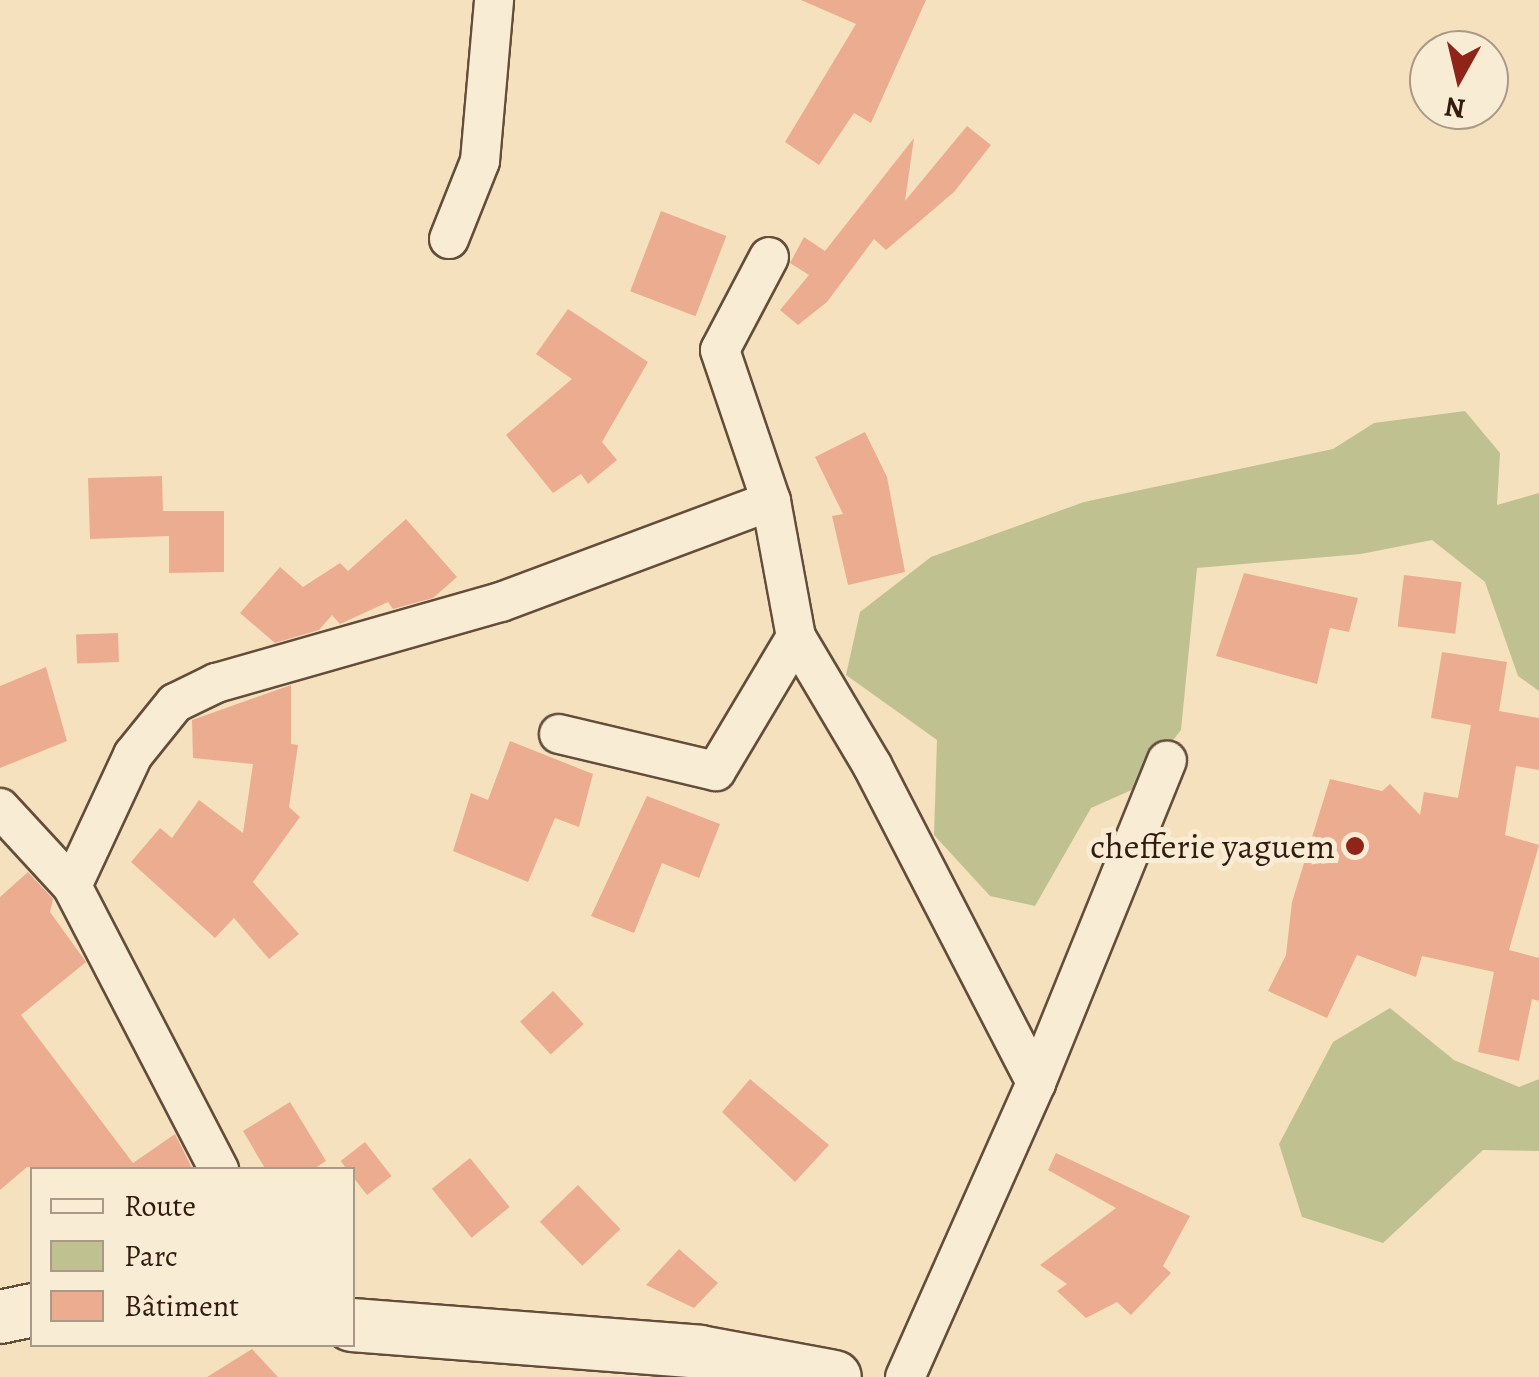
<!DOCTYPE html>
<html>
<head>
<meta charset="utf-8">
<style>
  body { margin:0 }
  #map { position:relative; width:1539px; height:1377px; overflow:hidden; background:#f6e1bf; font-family:Alegreya,serif }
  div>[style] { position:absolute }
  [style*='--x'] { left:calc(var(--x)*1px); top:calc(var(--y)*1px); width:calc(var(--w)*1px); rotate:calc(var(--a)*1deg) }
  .green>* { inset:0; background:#bfc290 }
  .building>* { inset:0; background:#ecac8f; transform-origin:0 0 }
  .roads { filter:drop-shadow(2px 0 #644d3b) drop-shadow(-2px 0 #644d3b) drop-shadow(0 2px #644d3b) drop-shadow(0 -2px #644d3b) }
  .minor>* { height:38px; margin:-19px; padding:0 19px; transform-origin:19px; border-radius:19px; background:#f9ecd5 }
  .secondary>* { height:52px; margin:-26px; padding:0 26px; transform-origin:26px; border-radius:26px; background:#f9ecd5 }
  .dots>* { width:28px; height:28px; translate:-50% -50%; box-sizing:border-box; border:5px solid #f9ecd5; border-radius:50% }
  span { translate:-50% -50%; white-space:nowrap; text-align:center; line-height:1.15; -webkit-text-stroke:10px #f9ecd5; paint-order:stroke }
  .poi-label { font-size:35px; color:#331c0f }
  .right { translate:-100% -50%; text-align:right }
  .legend { position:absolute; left:30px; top:1167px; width:325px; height:180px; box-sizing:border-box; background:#f9ecd5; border:2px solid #aa9986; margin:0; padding:12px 18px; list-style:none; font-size:30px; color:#331c0f }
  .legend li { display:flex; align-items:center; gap:20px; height:50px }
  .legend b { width:50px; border:2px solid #aa9986 }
  .north { position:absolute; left:1409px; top:30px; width:100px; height:100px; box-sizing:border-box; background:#f9ecd5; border:2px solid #aa9986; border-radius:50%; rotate:188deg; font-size:28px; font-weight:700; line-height:40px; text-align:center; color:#331c0f }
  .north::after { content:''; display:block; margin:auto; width:35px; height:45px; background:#8f2418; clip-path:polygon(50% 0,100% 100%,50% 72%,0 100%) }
</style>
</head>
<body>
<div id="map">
  <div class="green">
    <i style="clip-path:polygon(1465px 411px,1500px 453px,1497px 505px,1539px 493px,1539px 691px,1518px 676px,1485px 582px,1432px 540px,1361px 554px,1197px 568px,1181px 730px,1136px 788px,1091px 808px,1035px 906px,990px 896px,934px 835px,937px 740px,846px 675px,860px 612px,931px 557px,1084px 502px,1333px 449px,1374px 423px)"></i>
    <i style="clip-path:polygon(1390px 1008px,1454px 1060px,1519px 1087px,1539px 1079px,1539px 1151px,1483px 1150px,1383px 1243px,1302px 1217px,1279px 1144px,1333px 1042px)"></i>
  </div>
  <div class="building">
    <i style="clip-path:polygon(801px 0,926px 0,871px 123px,854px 113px,819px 165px,785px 142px,856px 24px)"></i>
    <i style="clip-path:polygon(967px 126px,991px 145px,954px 192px,886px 250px,874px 239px,827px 302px,798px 325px,780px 310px,809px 275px,790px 263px,804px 237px,825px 251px,914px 138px,905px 201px)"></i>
    <i style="left:661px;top:211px;width:70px;height:86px;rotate:21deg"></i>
    <i style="clip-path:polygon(568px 309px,648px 362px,602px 442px,617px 460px,588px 484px,581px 474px,553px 493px,506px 435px,572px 379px,536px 354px)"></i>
    <i style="clip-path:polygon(865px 432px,887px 477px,905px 572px,848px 585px,832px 516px,843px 514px,815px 457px)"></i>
    <i style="clip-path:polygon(162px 476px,163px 511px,224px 511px,224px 572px,169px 573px,169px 536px,90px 539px,88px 478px)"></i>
    <i style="clip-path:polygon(406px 519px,457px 577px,433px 598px,393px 609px,388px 602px,340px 624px,332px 615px,319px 630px,275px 643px,240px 613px,280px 567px,303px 587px,340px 563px,348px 571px)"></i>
    <i style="clip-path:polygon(1244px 573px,1358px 598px,1349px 632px,1330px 628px,1317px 684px,1216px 656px)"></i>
    <i style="left:1404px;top:575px;width:58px;height:52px;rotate:7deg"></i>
    <i style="left:118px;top:633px;width:29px;height:42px;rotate:88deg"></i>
    <i style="clip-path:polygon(1442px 652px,1507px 662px,1499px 711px,1539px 718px,1539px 770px,1516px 766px,1505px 835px,1539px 845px,1509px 950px,1539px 958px,1539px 1001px,1532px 999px,1519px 1061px,1478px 1052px,1494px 972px,1422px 956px,1416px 977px,1357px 955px,1327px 1018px,1268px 991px,1286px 955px,1292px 902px,1330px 779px,1382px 791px,1390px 784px,1420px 815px,1424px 792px,1458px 798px,1471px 725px,1431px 718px)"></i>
    <i style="clip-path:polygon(46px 667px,67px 741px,0 768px,0 686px)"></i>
    <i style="clip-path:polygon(291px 685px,291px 744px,298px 745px,289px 807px,300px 817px,253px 882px,299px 934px,269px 959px,234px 918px,215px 938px,131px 862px,160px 828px,172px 838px,199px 800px,243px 833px,253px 764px,193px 758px,192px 720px)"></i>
    <i style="clip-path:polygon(510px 741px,593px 774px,579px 827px,555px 818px,528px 882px,453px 851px,471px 793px,488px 800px)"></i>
    <i style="clip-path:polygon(647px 796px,720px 824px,699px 878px,662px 863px,634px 933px,591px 916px)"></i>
    <i style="clip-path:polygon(28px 872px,53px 899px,50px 912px,86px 962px,21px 1015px,133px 1163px,175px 1134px,193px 1170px,27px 1167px,0 1190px,0 897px)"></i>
    <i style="left:553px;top:991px;width:45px;height:45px;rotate:47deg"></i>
    <i style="clip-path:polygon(750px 1079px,829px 1145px,795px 1182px,722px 1112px)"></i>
    <i style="clip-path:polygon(290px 1102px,326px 1161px,312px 1170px,266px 1170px,243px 1131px)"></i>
    <i style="left:365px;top:1142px;width:43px;height:31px;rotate:52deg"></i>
    <i style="clip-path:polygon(1056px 1153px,1190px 1216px,1163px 1266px,1171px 1273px,1131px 1315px,1117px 1302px,1086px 1318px,1057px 1291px,1067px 1284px,1040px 1265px,1116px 1208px,1048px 1170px)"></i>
    <i style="left:470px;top:1158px;width:63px;height:49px;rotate:51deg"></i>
    <i style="left:578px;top:1185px;width:61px;height:53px;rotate:46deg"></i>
    <i style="clip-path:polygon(679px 1249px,718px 1283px,694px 1308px,646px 1285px)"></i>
    <i style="clip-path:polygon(252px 1349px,278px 1377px,207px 1377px)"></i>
  </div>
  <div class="roads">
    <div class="minor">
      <i style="--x:449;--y:239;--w:84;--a:-68.3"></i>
      <i style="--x:480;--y:161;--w:162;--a:-85"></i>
      <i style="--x:771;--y:501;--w:138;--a:79.6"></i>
      <i style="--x:796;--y:637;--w:149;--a:59.3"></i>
      <i style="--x:872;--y:765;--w:358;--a:62.7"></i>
      <i style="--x:1036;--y:1083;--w:322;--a:114"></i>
      <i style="--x:559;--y:734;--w:161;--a:13.3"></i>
      <i style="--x:716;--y:771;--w:156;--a:-59.2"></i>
      <i style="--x:0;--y:808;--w:106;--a:47.3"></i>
      <i style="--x:72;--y:886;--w:320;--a:62.6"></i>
      <i style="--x:72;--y:886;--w:145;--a:-65"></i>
      <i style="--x:133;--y:755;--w:67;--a:-51.1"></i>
      <i style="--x:175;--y:703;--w:46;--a:-26"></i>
      <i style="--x:216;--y:683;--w:296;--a:-15.9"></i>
      <i style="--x:501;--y:602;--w:288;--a:-20.5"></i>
      <i style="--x:771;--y:501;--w:159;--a:-108.7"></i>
      <i style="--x:720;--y:350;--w:105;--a:-62.2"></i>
      <i style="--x:1036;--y:1083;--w:348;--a:-67.9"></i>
    </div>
    <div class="secondary">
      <i style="--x:0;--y:1317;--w:33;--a:-12"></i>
      <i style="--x:352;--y:1325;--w:349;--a:4.4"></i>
      <i style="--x:700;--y:1352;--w:137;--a:10.5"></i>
    </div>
  </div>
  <div class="dots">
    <i style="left:1355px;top:846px;background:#8f2418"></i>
  </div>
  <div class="poi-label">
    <span class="right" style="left:1335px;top:846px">chefferie yaguem</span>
  </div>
  <ul class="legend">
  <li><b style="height:12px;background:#f9ecd5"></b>Route</li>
  <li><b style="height:28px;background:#bfc290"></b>Parc</li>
  <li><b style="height:28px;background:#ecac8f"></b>Bâtiment</li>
  </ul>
  <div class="north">N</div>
</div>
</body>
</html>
